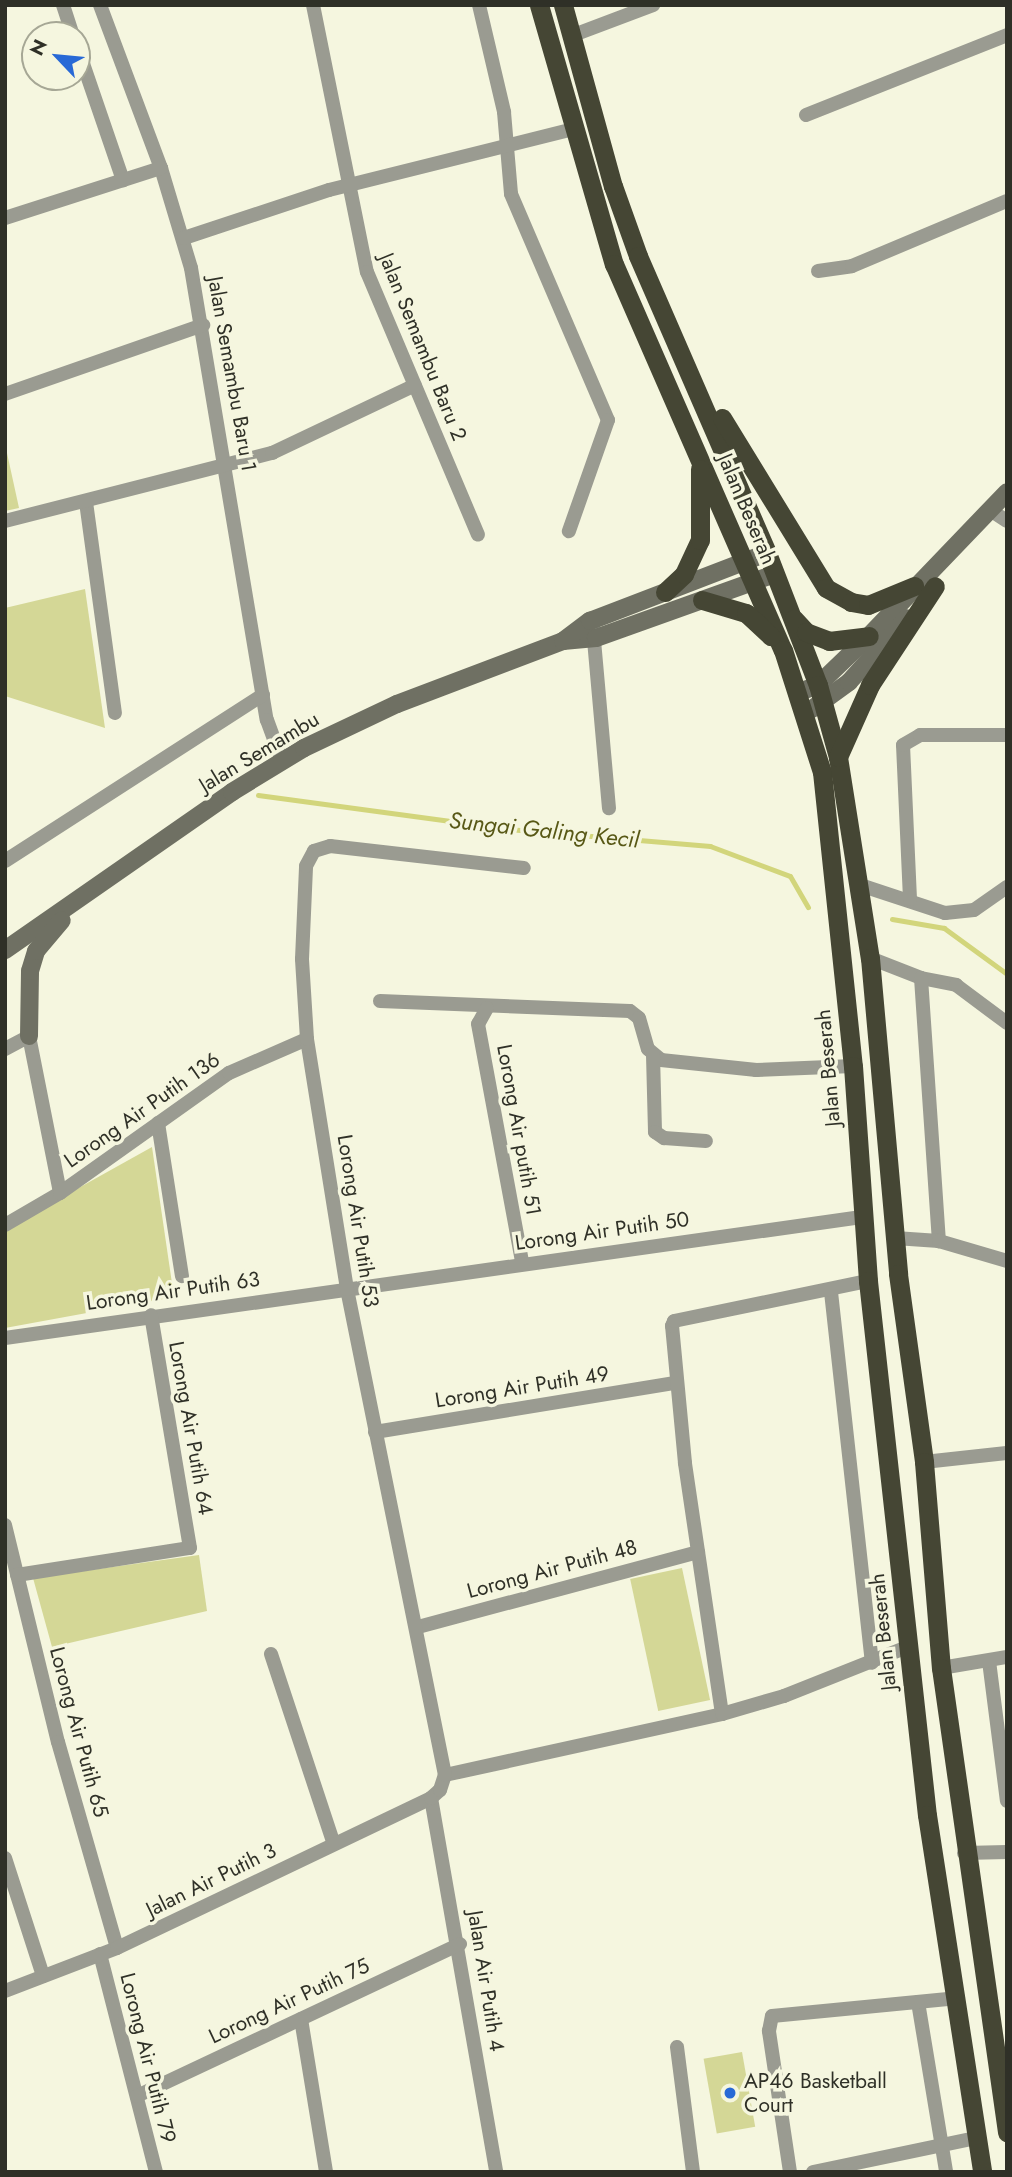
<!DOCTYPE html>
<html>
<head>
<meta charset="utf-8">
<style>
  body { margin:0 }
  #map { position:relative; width:1012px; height:2177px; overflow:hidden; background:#f5f6df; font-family:Jost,sans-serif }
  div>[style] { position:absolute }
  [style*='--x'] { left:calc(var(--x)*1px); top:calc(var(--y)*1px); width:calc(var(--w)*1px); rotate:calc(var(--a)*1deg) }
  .green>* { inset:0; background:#d4d796; transform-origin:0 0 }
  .stream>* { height:5px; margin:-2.5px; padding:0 2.5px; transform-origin:2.5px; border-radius:2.5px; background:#d2d57b }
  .minor>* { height:14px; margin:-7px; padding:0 7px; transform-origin:7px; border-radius:7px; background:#9a9b91 }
  .secondary>* { height:18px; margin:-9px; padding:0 9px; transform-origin:9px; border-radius:9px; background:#6f7063 }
  .trunk>* { height:19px; margin:-9.5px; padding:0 9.5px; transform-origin:9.5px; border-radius:9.5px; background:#454634 }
  .dots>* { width:19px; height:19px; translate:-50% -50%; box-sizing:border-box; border:4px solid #f5f6df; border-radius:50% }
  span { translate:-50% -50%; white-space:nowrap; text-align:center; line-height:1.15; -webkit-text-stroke:7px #f5f6df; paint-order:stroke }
  .street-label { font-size:21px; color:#2f3027 }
  .poi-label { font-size:21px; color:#2f3027 }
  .left { translate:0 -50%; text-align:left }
  .water-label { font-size:23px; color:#585816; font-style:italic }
  .frame { position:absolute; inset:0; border:7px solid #2f3027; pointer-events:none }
  .north { position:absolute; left:21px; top:21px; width:70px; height:70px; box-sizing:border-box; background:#f5f6df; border:2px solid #a6a795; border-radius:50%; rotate:296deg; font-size:19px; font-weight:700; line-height:28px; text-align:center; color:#2f3027 }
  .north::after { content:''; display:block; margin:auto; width:24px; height:32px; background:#2869d6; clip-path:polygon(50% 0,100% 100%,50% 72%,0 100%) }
</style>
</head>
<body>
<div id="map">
  <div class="green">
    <i style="clip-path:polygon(5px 444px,19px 508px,5px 511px)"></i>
    <i style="clip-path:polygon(85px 589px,105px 728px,5px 696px,5px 608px)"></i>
    <i style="clip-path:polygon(152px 1147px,174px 1297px,5px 1328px,5px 1229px)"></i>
    <i style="clip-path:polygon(199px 1555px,207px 1611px,52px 1647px,33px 1578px)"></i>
    <i style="left:682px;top:1568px;width:135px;height:53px;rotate:78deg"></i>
    <i style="left:742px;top:2052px;width:76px;height:39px;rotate:80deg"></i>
  </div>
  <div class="stream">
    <i style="--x:258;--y:795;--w:252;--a:7.7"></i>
    <i style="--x:508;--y:829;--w:203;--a:4.8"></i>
    <i style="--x:710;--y:846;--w:85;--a:20.6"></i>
    <i style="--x:790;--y:876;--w:36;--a:60"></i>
    <i style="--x:892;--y:919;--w:53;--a:9.8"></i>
    <i style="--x:944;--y:928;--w:78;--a:36.1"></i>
  </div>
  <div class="minor">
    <i style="--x:63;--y:5;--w:32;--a:72"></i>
    <i style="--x:100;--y:5;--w:174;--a:69.5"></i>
    <i style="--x:161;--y:168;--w:104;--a:73.3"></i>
    <i style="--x:191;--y:268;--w:458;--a:80.5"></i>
    <i style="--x:267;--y:720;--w:44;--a:69.9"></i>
    <i style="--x:313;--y:5;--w:272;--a:78.6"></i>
    <i style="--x:367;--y:272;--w:285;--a:67.1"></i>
    <i style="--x:479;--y:5;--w:110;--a:76.8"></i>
    <i style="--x:504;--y:112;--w:82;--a:85.1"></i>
    <i style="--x:511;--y:194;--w:246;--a:66.8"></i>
    <i style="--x:608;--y:420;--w:118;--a:109.4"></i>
    <i style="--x:571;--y:36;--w:88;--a:-20.7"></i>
    <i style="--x:77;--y:46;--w:142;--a:71.1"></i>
    <i style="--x:806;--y:115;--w:216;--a:-21.7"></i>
    <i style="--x:5;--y:218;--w:164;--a:-17.8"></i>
    <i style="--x:184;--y:238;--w:153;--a:-18.3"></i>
    <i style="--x:329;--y:190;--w:252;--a:-14"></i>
    <i style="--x:818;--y:271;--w:34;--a:-8"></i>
    <i style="--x:852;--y:266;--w:168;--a:-22.8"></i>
    <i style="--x:5;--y:394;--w:210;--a:-19.2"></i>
    <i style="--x:86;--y:502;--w:213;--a:82.2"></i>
    <i style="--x:990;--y:510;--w:20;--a:33"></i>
    <i style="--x:5;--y:521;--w:276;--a:-14.3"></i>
    <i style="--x:272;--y:453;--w:158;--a:-25.4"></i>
    <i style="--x:593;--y:629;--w:180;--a:84.9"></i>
    <i style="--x:5;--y:861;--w:307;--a:-32.8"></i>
    <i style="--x:857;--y:884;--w:93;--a:18.2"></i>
    <i style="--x:945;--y:913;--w:29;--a:-6"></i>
    <i style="--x:974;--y:910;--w:40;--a:-34.9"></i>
    <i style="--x:910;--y:899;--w:154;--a:-92.6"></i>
    <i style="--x:903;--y:745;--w:20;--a:-30"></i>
    <i style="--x:920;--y:735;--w:87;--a:0"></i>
    <i style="--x:870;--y:958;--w:55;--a:21.4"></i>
    <i style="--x:921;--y:978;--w:36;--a:11"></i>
    <i style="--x:956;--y:985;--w:64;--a:36.7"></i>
    <i style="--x:921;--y:978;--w:264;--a:86.1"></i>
    <i style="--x:380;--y:1001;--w:250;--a:2.3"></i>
    <i style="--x:630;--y:1011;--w:11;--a:38"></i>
    <i style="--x:639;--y:1018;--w:32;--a:74"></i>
    <i style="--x:648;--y:1049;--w:17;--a:40"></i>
    <i style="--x:661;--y:1060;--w:96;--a:6"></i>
    <i style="--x:756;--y:1070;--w:97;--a:-2.4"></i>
    <i style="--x:487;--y:1008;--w:18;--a:119"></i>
    <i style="--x:478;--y:1024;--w:242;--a:79.5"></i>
    <i style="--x:5;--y:1049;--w:27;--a:-28"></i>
    <i style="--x:29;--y:1036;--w:160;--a:78.8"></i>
    <i style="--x:653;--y:1055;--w:77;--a:88.5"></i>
    <i style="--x:655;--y:1132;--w:11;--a:34"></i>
    <i style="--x:664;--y:1138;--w:42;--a:4.1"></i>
    <i style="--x:158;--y:1123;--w:155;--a:81.1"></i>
    <i style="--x:5;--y:1225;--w:64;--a:-30.2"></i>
    <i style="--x:60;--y:1193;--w:207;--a:-35.4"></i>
    <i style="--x:229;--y:1073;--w:85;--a:-23.6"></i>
    <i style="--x:895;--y:1238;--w:44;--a:3.9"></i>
    <i style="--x:939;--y:1241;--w:71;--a:16.4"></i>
    <i style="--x:831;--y:1292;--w:373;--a:83.7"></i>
    <i style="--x:5;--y:1338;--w:865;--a:-8.04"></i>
    <i style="--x:375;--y:1432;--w:304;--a:-9.3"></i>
    <i style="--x:924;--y:1462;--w:83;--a:-6.2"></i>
    <i style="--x:5;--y:1525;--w:223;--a:76.3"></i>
    <i style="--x:58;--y:1742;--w:214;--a:74"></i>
    <i style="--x:17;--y:1575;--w:175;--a:-8.9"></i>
    <i style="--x:190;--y:1548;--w:236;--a:-99.5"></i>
    <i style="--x:418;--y:1627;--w:290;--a:-15"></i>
    <i style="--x:271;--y:1654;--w:197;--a:71.7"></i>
    <i style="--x:989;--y:1661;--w:141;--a:82.7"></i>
    <i style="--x:941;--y:1668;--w:67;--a:-9.5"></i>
    <i style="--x:722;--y:1714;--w:254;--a:-98.4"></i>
    <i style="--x:685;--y:1463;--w:138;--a:-95.4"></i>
    <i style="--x:672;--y:1326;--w:5;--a:-68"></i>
    <i style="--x:674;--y:1321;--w:198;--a:-11.7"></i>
    <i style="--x:445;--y:1775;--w:284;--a:-12.4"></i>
    <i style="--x:722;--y:1714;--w:65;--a:-16.2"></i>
    <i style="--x:784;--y:1696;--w:132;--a:-21.7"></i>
    <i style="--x:431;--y:1798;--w:380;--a:80.1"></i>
    <i style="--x:964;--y:1853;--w:43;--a:-1.3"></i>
    <i style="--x:5;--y:1858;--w:124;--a:72.1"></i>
    <i style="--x:100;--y:1954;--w:225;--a:75.6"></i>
    <i style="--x:5;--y:1991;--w:120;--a:-21"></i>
    <i style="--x:117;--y:1948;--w:348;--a:-25.5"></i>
    <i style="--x:431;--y:1798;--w:12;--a:-42"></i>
    <i style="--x:440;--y:1790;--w:16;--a:-72"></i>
    <i style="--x:445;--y:1775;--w:496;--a:-101.4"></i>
    <i style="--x:347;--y:1289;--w:253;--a:-99.1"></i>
    <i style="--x:307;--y:1039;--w:80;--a:-93.6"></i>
    <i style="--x:302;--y:959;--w:93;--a:-87.5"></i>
    <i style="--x:306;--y:866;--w:17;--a:-62"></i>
    <i style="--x:314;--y:851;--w:17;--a:-17"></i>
    <i style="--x:330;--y:846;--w:195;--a:6.5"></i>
    <i style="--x:918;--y:2002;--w:172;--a:80.6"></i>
    <i style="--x:301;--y:2019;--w:155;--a:80.7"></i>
    <i style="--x:677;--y:2047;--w:126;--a:82.7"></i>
    <i style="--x:137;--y:2096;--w:357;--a:-25.2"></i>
    <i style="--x:790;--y:2172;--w:143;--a:-98.5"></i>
    <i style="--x:769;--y:2031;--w:15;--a:-79"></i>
    <i style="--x:772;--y:2016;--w:187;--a:-5.5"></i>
    <i style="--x:813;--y:2172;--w:167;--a:-11.8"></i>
  </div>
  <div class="secondary">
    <i style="--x:563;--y:641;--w:33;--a:-5"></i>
    <i style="--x:596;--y:638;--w:190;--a:-19.7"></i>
    <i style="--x:797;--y:693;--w:22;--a:-21"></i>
    <i style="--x:818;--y:685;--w:71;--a:-43.9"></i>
    <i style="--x:869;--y:636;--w:199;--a:-46.2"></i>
    <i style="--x:812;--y:709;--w:46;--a:-36.1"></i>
    <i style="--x:849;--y:682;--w:86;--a:-47.8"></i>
    <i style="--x:5;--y:950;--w:277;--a:-34.8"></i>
    <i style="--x:232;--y:792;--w:84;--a:-31.4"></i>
    <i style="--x:304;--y:748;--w:103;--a:-25.3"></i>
    <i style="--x:397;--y:704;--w:178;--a:-20.8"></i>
    <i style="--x:563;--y:641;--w:34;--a:-37"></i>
    <i style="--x:590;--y:621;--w:190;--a:-21"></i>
    <i style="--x:29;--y:1036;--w:65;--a:-89.1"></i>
    <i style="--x:30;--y:971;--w:21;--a:-73"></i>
    <i style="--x:36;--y:951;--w:40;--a:-50"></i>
  </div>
  <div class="trunk">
    <i style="--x:539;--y:5;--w:270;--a:73.9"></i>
    <i style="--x:614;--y:264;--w:421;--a:66.4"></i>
    <i style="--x:783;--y:650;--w:128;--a:72.3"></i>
    <i style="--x:822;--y:772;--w:296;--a:84"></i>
    <i style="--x:853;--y:1066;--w:216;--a:86"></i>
    <i style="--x:868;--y:1281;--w:537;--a:83.7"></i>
    <i style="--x:927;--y:1815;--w:361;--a:81.2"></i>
    <i style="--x:563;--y:5;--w:188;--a:74.6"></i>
    <i style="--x:613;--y:186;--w:74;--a:70.3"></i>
    <i style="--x:638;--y:256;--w:324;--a:66.5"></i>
    <i style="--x:767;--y:553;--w:142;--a:68.9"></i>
    <i style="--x:818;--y:685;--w:75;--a:74.5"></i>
    <i style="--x:838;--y:757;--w:204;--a:81"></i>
    <i style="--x:870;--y:958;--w:317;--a:84.9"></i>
    <i style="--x:898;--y:1274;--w:190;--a:82.1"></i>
    <i style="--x:924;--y:1462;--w:207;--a:85.3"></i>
    <i style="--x:941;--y:1668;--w:469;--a:81.9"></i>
    <i style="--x:722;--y:418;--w:199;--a:58.5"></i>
    <i style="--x:826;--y:588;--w:29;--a:29"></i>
    <i style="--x:851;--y:602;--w:17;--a:10"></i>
    <i style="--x:868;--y:605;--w:50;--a:-22.4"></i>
    <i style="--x:665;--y:592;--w:26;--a:-43"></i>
    <i style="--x:684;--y:574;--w:38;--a:-65"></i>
    <i style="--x:700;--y:540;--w:71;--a:-90"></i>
    <i style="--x:702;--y:600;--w:46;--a:16.5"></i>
    <i style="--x:746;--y:613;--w:34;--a:43"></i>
    <i style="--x:794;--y:619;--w:18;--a:47"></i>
    <i style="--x:806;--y:632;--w:25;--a:21"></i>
    <i style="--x:829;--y:641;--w:40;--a:-7.1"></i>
    <i style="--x:838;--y:757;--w:79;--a:-66"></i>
    <i style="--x:870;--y:685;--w:118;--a:-56.7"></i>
  </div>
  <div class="dots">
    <i style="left:730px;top:2093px;background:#2869d6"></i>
  </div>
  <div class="street-label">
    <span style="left:423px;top:347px;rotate:68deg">Jalan Semambu Baru 2</span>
    <span style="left:232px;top:374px;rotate:80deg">Jalan Semambu Baru 1</span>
    <span style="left:747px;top:509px;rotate:67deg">Jalan Beserah</span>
    <span style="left:259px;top:752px;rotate:-31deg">Jalan Semambu</span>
    <span style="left:828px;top:1068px;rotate:-95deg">Jalan Beserah</span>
    <span style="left:142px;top:1110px;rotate:-35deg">Lorong Air Putih 136</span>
    <span style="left:519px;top:1130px;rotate:80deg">Lorong Air putih 51</span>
    <span style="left:358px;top:1221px;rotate:81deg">Lorong Air Putih 53</span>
    <span style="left:602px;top:1231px;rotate:-8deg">Lorong Air Putih 50</span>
    <span style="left:173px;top:1291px;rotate:-8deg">Lorong Air Putih 63</span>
    <span style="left:522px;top:1387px;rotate:-9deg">Lorong Air Putih 49</span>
    <span style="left:191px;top:1428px;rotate:80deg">Lorong Air Putih 64</span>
    <span style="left:552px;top:1569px;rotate:-15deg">Lorong Air Putih 48</span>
    <span style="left:883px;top:1632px;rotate:-96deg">Jalan Beserah</span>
    <span style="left:79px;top:1732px;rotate:75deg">Lorong Air Putih 65</span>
    <span style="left:211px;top:1880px;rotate:-26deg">Jalan Air Putih 3</span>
    <span style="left:486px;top:1981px;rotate:81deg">Jalan Air Putih 4</span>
    <span style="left:289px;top:2001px;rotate:-25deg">Lorong Air Putih 75</span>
    <span style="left:148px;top:2058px;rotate:76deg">Lorong Air Putih 79</span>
  </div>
  <div class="poi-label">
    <span class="left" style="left:744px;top:2093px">AP46 Basketball<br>Court</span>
  </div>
  <div class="water-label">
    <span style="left:544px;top:830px;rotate:6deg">Sungai Galing Kecil</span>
  </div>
  <div class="frame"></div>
  <div class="north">N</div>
</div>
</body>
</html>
